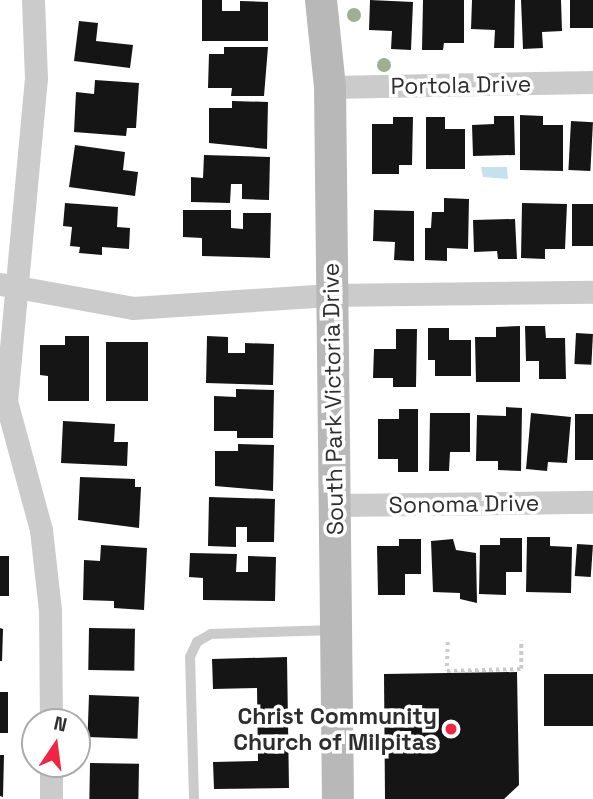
<!DOCTYPE html>
<html>
<head>
<meta charset="utf-8">
<style>
  body { margin:0 }
  #map { position:relative; width:593px; height:799px; overflow:hidden; background:#fff; font-family:"Space Grotesk",sans-serif }
  div>[style] { position:absolute }
  [style*='--x'] { left:calc(var(--x)*1px); top:calc(var(--y)*1px); width:calc(var(--w)*1px); rotate:calc(var(--a)*1deg) }
  .water>* { inset:0; background:#c5e1ed }
  .building>* { inset:0; background:#151515; transform-origin:0 0 }
  .path>* { height:3.5px; margin-top:-1.75px; transform-origin:0; background:repeating-linear-gradient(90deg,#cbcbcb 0 3.5px,transparent 0 7px) }
  .service>* { height:10px; margin:-5px; padding:0 5px; transform-origin:5px; border-radius:5px; background:#cbcbcb }
  .minor>* { height:23px; margin:-11.5px; padding:0 11.5px; transform-origin:11.5px; border-radius:11.5px; background:#cbcbcb }
  .secondary>* { height:32px; margin:-16px; padding:0 16px; transform-origin:16px; border-radius:16px; background:#b8b8b8 }
  .trees>* { width:14px; height:14px; margin:-7px; border-radius:50%; background:#a1ae92 }
  .dots>* { width:19px; height:19px; translate:-50% -50%; box-sizing:border-box; border:4px solid #fff; border-radius:50% }
  span { translate:-50% -50%; white-space:nowrap; text-align:center; line-height:1.15; -webkit-text-stroke:7px #fff; paint-order:stroke }
  .street-label { font-size:23px; color:#2e2e2e }
  .poi-label { font-size:23px; color:#2e2e2e; font-weight:700 }
  .right { translate:-100% -50%; text-align:right }
  .north { position:absolute; left:21px; top:708px; width:70px; height:70px; box-sizing:border-box; background:#fff; border:2px solid #ababab; border-radius:50%; rotate:13deg; font-size:19px; font-weight:700; line-height:28px; text-align:center; color:#2e2e2e }
  .north::after { content:''; display:block; margin:auto; width:24px; height:32px; background:#f02542; clip-path:polygon(50% 0,100% 100%,50% 72%,0 100%) }
</style>
</head>
<body>
<div id="map">
  <div class="water">
    <i style="clip-path:polygon(481px 167px,507px 167px,508px 179px,483px 177px)"></i>
  </div>
  <div class="building">
    <i style="clip-path:polygon(202px 0,222px 0,222px 11px,240px 11px,240px 1px,268px 2px,268px 41px,202px 41px)"></i>
    <i style="clip-path:polygon(370px 0,413px 2px,411px 50px,391px 49px,392px 31px,369px 30px)"></i>
    <i style="clip-path:polygon(423px 0,464px 0,464px 43px,444px 43px,443px 50px,422px 50px)"></i>
    <i style="clip-path:polygon(472px 0,515px 0,514px 48px,494px 48px,495px 30px,471px 29px)"></i>
    <i style="clip-path:polygon(521px 0,561px 0,562px 31px,542px 32px,543px 48px,523px 49px)"></i>
    <i style="left:570px;top:0;width:23px;height:28px"></i>
    <i style="clip-path:polygon(79px 21px,98px 23px,96px 41px,133px 45px,130px 68px,74px 61px)"></i>
    <i style="clip-path:polygon(224px 47px,268px 47px,264px 96px,231px 96px,232px 88px,208px 88px,209px 54px,224px 54px)"></i>
    <i style="clip-path:polygon(95px 80px,139px 83px,136px 128px,127px 128px,126px 136px,74px 132px,76px 92px,94px 94px)"></i>
    <i style="clip-path:polygon(232px 101px,268px 102px,267px 149px,209px 143px,209px 108px,232px 108px)"></i>
    <i style="clip-path:polygon(520px 115px,543px 116px,543px 125px,563px 125px,563px 171px,520px 170px)"></i>
    <i style="clip-path:polygon(494px 116px,514px 116px,515px 155px,473px 156px,472px 125px,494px 124px)"></i>
    <i style="clip-path:polygon(393px 117px,413px 117px,412px 165px,399px 165px,399px 174px,372px 174px,372px 124px,393px 124px)"></i>
    <i style="clip-path:polygon(426px 117px,445px 117px,445px 129px,465px 129px,465px 169px,426px 169px)"></i>
    <i style="left:571px;top:121px;width:22px;height:49px;rotate:3deg"></i>
    <i style="clip-path:polygon(75px 145px,125px 152px,123px 170px,138px 172px,135px 196px,69px 187px)"></i>
    <i style="clip-path:polygon(204px 155px,270px 157px,269px 200px,242px 199px,242px 184px,231px 184px,230px 203px,191px 202px,191px 177px,203px 178px)"></i>
    <i style="clip-path:polygon(444px 198px,469px 199px,468px 249px,447px 248px,447px 261px,425px 260px,425px 228px,431px 228px,432px 212px,444px 212px)"></i>
    <i style="clip-path:polygon(65px 203px,118px 207px,117px 227px,130px 228px,129px 249px,102px 247px,102px 255px,79px 253px,80px 247px,70px 246px,72px 227px,63px 226px)"></i>
    <i style="clip-path:polygon(522px 203px,567px 204px,565px 249px,545px 249px,545px 259px,521px 258px)"></i>
    <i style="left:572px;top:204px;width:21px;height:42px"></i>
    <i style="clip-path:polygon(183px 210px,231px 210px,231px 228px,243px 229px,243px 213px,271px 213px,270px 258px,202px 256px,202px 238px,183px 237px)"></i>
    <i style="clip-path:polygon(374px 210px,414px 211px,414px 261px,394px 260px,395px 242px,373px 241px)"></i>
    <i style="clip-path:polygon(515px 219px,517px 259px,498px 259px,497px 251px,474px 252px,473px 220px)"></i>
    <i style="clip-path:polygon(520px 326px,520px 382px,476px 382px,475px 337px,496px 337px,496px 327px)"></i>
    <i style="clip-path:polygon(525px 326px,545px 326px,546px 338px,565px 338px,566px 379px,539px 379px,539px 361px,526px 361px)"></i>
    <i style="clip-path:polygon(428px 328px,449px 328px,449px 340px,471px 340px,471px 376px,435px 376px,435px 360px,428px 360px)"></i>
    <i style="clip-path:polygon(396px 329px,417px 329px,416px 387px,393px 387px,393px 378px,373px 378px,374px 349px,396px 349px)"></i>
    <i style="left:576px;top:333px;width:17px;height:31px;rotate:3deg"></i>
    <i style="clip-path:polygon(65px 336px,89px 336px,89px 401px,48px 401px,48px 376px,40px 375px,40px 345px,65px 345px)"></i>
    <i style="clip-path:polygon(207px 336px,228px 337px,228px 353px,245px 353px,245px 343px,274px 344px,273px 385px,206px 383px)"></i>
    <i style="left:106px;top:342px;width:42px;height:59px"></i>
    <i style="clip-path:polygon(236px 389px,274px 390px,273px 438px,237px 438px,237px 431px,214px 431px,214px 396px,236px 397px)"></i>
    <i style="clip-path:polygon(506px 407px,522px 408px,521px 471px,498px 470px,498px 461px,476px 461px,477px 415px,506px 416px)"></i>
    <i style="clip-path:polygon(399px 409px,418px 409px,418px 472px,398px 472px,398px 459px,378px 459px,378px 419px,399px 419px)"></i>
    <i style="clip-path:polygon(430px 413px,470px 413px,470px 452px,450px 452px,449px 471px,429px 471px)"></i>
    <i style="clip-path:polygon(531px 413px,571px 417px,567px 463px,548px 462px,547px 471px,526px 469px)"></i>
    <i style="left:575px;top:414px;width:18px;height:46px"></i>
    <i style="clip-path:polygon(63px 421px,115px 424px,114px 442px,128px 442px,127px 466px,61px 463px)"></i>
    <i style="clip-path:polygon(238px 444px,274px 445px,273px 491px,215px 486px,215px 451px,238px 451px)"></i>
    <i style="clip-path:polygon(80px 477px,135px 479px,135px 487px,141px 487px,139px 528px,78px 520px)"></i>
    <i style="clip-path:polygon(209px 497px,275px 499px,274px 542px,247px 542px,247px 527px,236px 527px,236px 547px,208px 546px)"></i>
    <i style="clip-path:polygon(527px 537px,550px 537px,550px 546px,572px 547px,571px 593px,526px 592px)"></i>
    <i style="clip-path:polygon(500px 538px,522px 538px,522px 572px,506px 572px,506px 595px,479px 594px,480px 545px,500px 545px)"></i>
    <i style="clip-path:polygon(399px 539px,421px 539px,421px 574px,405px 574px,405px 595px,378px 595px,377px 546px,399px 546px)"></i>
    <i style="clip-path:polygon(453px 539px,456px 550px,476px 553px,477px 603px,460px 599px,460px 593px,433px 592px,431px 541px)"></i>
    <i style="left:577px;top:544px;width:16px;height:32px;rotate:4deg"></i>
    <i style="clip-path:polygon(101px 545px,147px 548px,144px 610px,114px 608px,114px 601px,83px 600px,84px 560px,100px 561px)"></i>
    <i style="clip-path:polygon(190px 553px,237px 554px,236px 572px,248px 572px,248px 556px,276px 557px,275px 601px,203px 600px,203px 578px,189px 577px)"></i>
    <i style="left:0;top:556px;width:9px;height:40px"></i>
    <i style="clip-path:polygon(0 628px,3px 629px,2px 661px,0 661px)"></i>
    <i style="left:89px;top:628px;width:46px;height:42px;rotate:1deg"></i>
    <i style="clip-path:polygon(287px 657px,289px 788px,214px 789px,213px 762px,258px 761px,257px 688px,213px 689px,212px 659px)"></i>
    <i style="clip-path:polygon(517px 672px,519px 785px,504px 799px,385px 799px,384px 674px)"></i>
    <i style="left:593px;top:674px;width:52px;height:49px;rotate:90deg"></i>
    <i style="left:0;top:692px;width:8px;height:41px"></i>
    <i style="left:89px;top:695px;width:50px;height:42px;rotate:2deg"></i>
    <i style="clip-path:polygon(0 755px,4px 755px,3px 797px,0 796px)"></i>
    <i style="left:90px;top:763px;width:49px;height:36px;rotate:1deg"></i>
  </div>
  <div class="path">
    <i style="--x:448;--y:642;--w:29;--a:92"></i>
    <i style="--x:447;--y:671;--w:74;--a:-1.5"></i>
    <i style="--x:521;--y:669;--w:28;--a:-90"></i>
  </div>
  <div class="service">
    <i style="--x:194;--y:799;--w:142;--a:-91.6"></i>
    <i style="--x:190;--y:657;--w:17;--a:-65"></i>
    <i style="--x:197;--y:642;--w:16;--a:-30"></i>
    <i style="--x:211;--y:634;--w:123;--a:-1.9"></i>
  </div>
  <div class="minor">
    <i style="--x:33;--y:0;--w:78;--a:87.8"></i>
    <i style="--x:36;--y:78;--w:324;--a:95.3"></i>
    <i style="--x:6;--y:401;--w:134;--a:74.8"></i>
    <i style="--x:41;--y:530;--w:81;--a:83.6"></i>
    <i style="--x:50;--y:610;--w:112;--a:89.5"></i>
    <i style="--x:330;--y:87;--w:263;--a:-1.1"></i>
    <i style="--x:0;--y:284;--w:135;--a:10.2"></i>
    <i style="--x:133;--y:308;--w:197;--a:-3.8"></i>
    <i style="--x:330;--y:295;--w:263;--a:-0.7"></i>
    <i style="--x:336;--y:505;--w:257;--a:-0.7"></i>
    <i style="--x:51;--y:764;--w:35;--a:90"></i>
  </div>
  <div class="secondary">
    <i style="--x:321;--y:0;--w:87;--a:84.1"></i>
    <i style="--x:330;--y:87;--w:712;--a:89.36"></i>
  </div>
  <div class="trees">
    <i style="left:354px;top:15px"></i>
    <i style="left:384px;top:65px"></i>
  </div>
  <div class="dots">
    <i style="left:451px;top:729px;background:#f02542"></i>
  </div>
  <div class="street-label">
    <span style="left:461px;top:85px;rotate:-1deg">Portola Drive</span>
    <span style="left:333px;top:399px;rotate:-91deg">South Park Victoria Drive</span>
    <span style="left:464px;top:504px;rotate:-1deg">Sonoma Drive</span>
  </div>
  <div class="poi-label">
    <span class="right" style="left:437px;top:729px">Christ Community<br>Church of Milpitas</span>
  </div>
  <div class="north">N</div>
</div>
</body>
</html>
